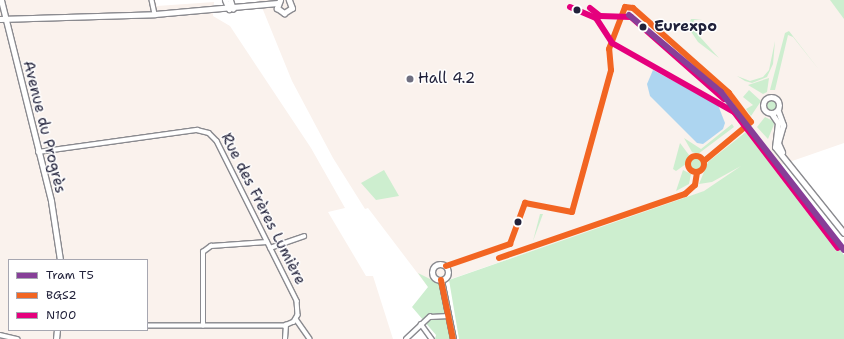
<!DOCTYPE html>
<html>
<head>
<meta charset="utf-8">
<style>
  body { margin:0 }
  #map { position:relative; width:844px; height:339px; overflow:hidden; background:#fff; font-family:"Shantell Sans",sans-serif }
  div>[style] { position:absolute }
  [style*='--x'] { left:calc(var(--x)*1px); top:calc(var(--y)*1px); width:calc(var(--w)*1px); rotate:calc(var(--a)*1deg) }
  .built>* { inset:0; background:#faf2ed }
  .green>* { inset:0; background:#cdeecf }
  .round { border-radius:50% }
  .water>* { inset:0; background:#add5f0 }
  .roads { filter:drop-shadow(1px 0 #8a8a8f) drop-shadow(-1px 0 #8a8a8f) drop-shadow(0 1px #8a8a8f) drop-shadow(0 -1px #8a8a8f) }
  .street>* { height:3.5px; margin:-1.75px; padding:0 1.75px; transform-origin:1.75px; border-radius:1.75px; background:#fff }
  .secondary>* { height:5px; margin:-2.5px; padding:0 2.5px; transform-origin:2.5px; border-radius:2.5px; background:#fff }
  .secondary>.ring { margin:-2.5px; padding:0; box-sizing:content-box; background:none; border:5px solid #fff; border-radius:50% }
  .bus-1>* { height:6px; margin:-3px; padding:0 3px; transform-origin:3px; border-radius:3px; background:#f26522 }
  .bus-1>.ring { margin:-3px; padding:0; box-sizing:content-box; background:none; border:6px solid #f26522; border-radius:50% }
  .bus-2>* { height:6px; margin:-3px; padding:0 3px; transform-origin:3px; border-radius:3px; background:#e5007d }
  .tram-1>* { height:6px; margin:-3px; padding:0 3px; transform-origin:3px; border-radius:3px; background:#873f98 }
  .dots>* { width:11px; height:11px; translate:-50% -50%; box-sizing:border-box; border:2px solid #fff; border-radius:50% }
  span { translate:-50% -50%; white-space:nowrap; text-align:center; line-height:1.15; -webkit-text-stroke:3px #fff; paint-order:stroke }
  .stop-label { font-size:15px; color:#22223b; font-weight:700 }
  .left { translate:0 -50%; text-align:left }
  .poi-label { font-size:15px; color:#22223b }
  .street-label { font-size:15px; color:#22223b }
  .legend { position:absolute; left:8px; top:259px; width:140px; height:72px; box-sizing:border-box; background:#fff; border:1px solid #a7a7b1; margin:0; padding:5px 7px; list-style:none; font-size:12px; color:#22223b }
  .legend li { display:flex; align-items:center; gap:8px; height:20px }
  .legend b { width:20px; border:1px solid #a7a7b1 }
</style>
</head>
<body>
<div id="map">
  <div class="built">
    <i style="clip-path:polygon(evenodd,0 0,155px 0,157px 6px,214px 2px,213px 16px,230px 26px,311px 148px,345px 208px,328px 212px,366px 276px,373px 276px,393px 339px,0 339px,0 0,9px 260px,147px 260px,147px 330px,9px 330px,9px 260px)"></i>
    <i style="clip-path:polygon(259px 0,844px 0,844px 143px,428px 287px,368px 208px,365px 209px,333px 158px,292px 81px)"></i>
  </div>
  <div class="green">
    <i style="clip-path:polygon(830px 0,844px 0,844px 19px)"></i>
    <i style="clip-path:polygon(691px 19px,702px 19px,694px 20px,692px 28px,719px 58px,698px 42px,688px 27px)"></i>
    <i style="clip-path:polygon(789px 31px,820px 71px,793px 37px,788px 35px,775px 90px,770px 90px,785px 33px)"></i>
    <i style="clip-path:polygon(775px 41px,773px 64px,767px 77px,752px 83px,745px 81px,737px 76px,750px 81px,763px 77px,769px 70px)"></i>
    <i style="clip-path:polygon(769px 78px,767px 92px,763px 94px,748px 85px)"></i>
    <i style="clip-path:polygon(749px 90px,761px 101px,751px 116px,746px 109px,753px 105px,743px 97px)"></i>
    <i class="round" style="left:765px;top:100px;width:12px;height:12px"></i>
    <i style="clip-path:polygon(765px 117px,775px 122px,768px 139px,757px 127px)"></i>
    <i style="clip-path:polygon(732px 124px,734px 127px,698px 154px,692px 152px,684px 138px,701px 149px)"></i>
    <i style="clip-path:polygon(746px 132px,844px 255px,844px 339px,459px 339px,449px 280px,704px 191px,741px 166px,712px 182px,699px 184px,708px 162px)"></i>
    <i style="clip-path:polygon(680px 143px,689px 155px,686px 164px,676px 171px,673px 169px)"></i>
    <i class="round" style="left:690px;top:158px;width:12px;height:12px"></i>
    <i style="clip-path:polygon(384px 170px,399px 196px,376px 200px,361px 183px)"></i>
    <i style="clip-path:polygon(683px 170px,691px 174px,689px 184px,676px 191px)"></i>
    <i style="clip-path:polygon(540px 214px,543px 214px,533px 241px)"></i>
    <i style="clip-path:polygon(418px 273px,440px 284px,450px 339px,435px 339px,436px 335px,412px 307px,428px 287px)"></i>
  </div>
  <div class="water">
    <i style="clip-path:polygon(653px 70px,718px 105px,725px 123px,723px 129px,703px 144px,697px 143px,650px 96px,647px 84px)"></i>
  </div>
  <div class="roads">
    <div class="street">
      <i style="--x:152;--y:0;--w:14;--a:78"></i>
      <i style="--x:38;--y:152;--w:161;--a:-7.9"></i>
      <i style="--x:197;--y:130;--w:12;--a:14"></i>
      <i style="--x:209;--y:133;--w:11;--a:45"></i>
      <i style="--x:217;--y:141;--w:179;--a:63.4"></i>
      <i style="--x:297;--y:301;--w:14;--a:86"></i>
      <i style="--x:298;--y:315;--w:8;--a:120"></i>
      <i style="--x:294;--y:322;--w:10;--a:156"></i>
      <i style="--x:285;--y:326;--w:138;--a:180"></i>
      <i style="--x:270;--y:248;--w:36;--a:-19"></i>
      <i style="--x:296;--y:319;--w:24;--a:55"></i>
      <i style="--x:421;--y:324;--w:19;--a:54"></i>
      <i style="--x:203;--y:326;--w:74;--a:-90"></i>
      <i style="--x:203;--y:252;--w:10;--a:-37"></i>
      <i style="--x:211;--y:246;--w:56;--a:-4.1"></i>
      <i style="--x:0;--y:335;--w:18;--a:13"></i>
      <i style="--x:285;--y:339;--w:14;--a:-86"></i>
      <i style="--x:406;--y:339;--w:33;--a:-43"></i>
      <i style="--x:430;--y:317;--w:19;--a:-3"></i>
    </div>
    <div class="secondary">
      <i style="--x:1;--y:0;--w:207;--a:76"></i>
      <i style="--x:51;--y:201;--w:60;--a:81.3"></i>
      <i style="--x:225;--y:0;--w:10;--a:66"></i>
      <i style="--x:230;--y:0;--w:9;--a:72"></i>
      <i style="--x:280;--y:0;--w:9;--a:111"></i>
      <i style="--x:277;--y:8;--w:9;--a:36"></i>
      <i style="--x:284;--y:13;--w:9;--a:-32"></i>
      <i style="--x:292;--y:8;--w:9;--a:-111"></i>
      <i style="--x:0;--y:19;--w:155;--a:-1.8"></i>
      <i style="--x:155;--y:14;--w:123;--a:-5.1"></i>
      <i class="ring" style="left:763px;top:97px;width:11px;height:11px"></i>
      <i style="--x:778;--y:111;--w:15;--a:70"></i>
      <i style="--x:783;--y:125;--w:19;--a:106"></i>
      <i style="--x:778;--y:143;--w:10;--a:66"></i>
      <i style="--x:772;--y:114;--w:11;--a:56"></i>
      <i style="--x:778;--y:123;--w:24;--a:97"></i>
      <i style="--x:775;--y:147;--w:110;--a:51.3"></i>
      <i class="ring" style="left:432px;top:264px;width:11px;height:11px"></i>
      <i style="--x:441;--y:280;--w:60;--a:78.5"></i>
      <i style="--x:56;--y:339;--w:9;--a:-84"></i>
    </div>
  </div>
  <div class="bus-1">
    <i class="ring" style="left:688px;top:156px;width:10px;height:10px"></i>
    <i style="--x:499;--y:258;--w:197;--a:-19"></i>
    <i style="--x:685;--y:194;--w:13;--a:-42"></i>
    <i style="--x:695;--y:185;--w:13;--a:-81"></i>
    <i style="--x:446;--y:266;--w:68;--a:-19"></i>
    <i style="--x:510;--y:244;--w:44;--a:-69.9"></i>
    <i style="--x:525;--y:203;--w:48;--a:10.8"></i>
    <i style="--x:572;--y:212;--w:147;--a:-74.6"></i>
    <i style="--x:611;--y:70;--w:21;--a:-95"></i>
    <i style="--x:609;--y:49;--w:45;--a:-69.1"></i>
    <i style="--x:625;--y:7;--w:8;--a:7"></i>
    <i style="--x:633;--y:8;--w:128;--a:41.5"></i>
    <i style="--x:729;--y:93;--w:36;--a:53"></i>
    <i style="--x:751;--y:122;--w:61;--a:140.3"></i>
    <i style="--x:441;--y:280;--w:60;--a:78.5"></i>
  </div>
  <div class="bus-2">
    <i style="--x:570;--y:7;--w:28;--a:23"></i>
    <i style="--x:596;--y:18;--w:30;--a:57"></i>
    <i style="--x:612;--y:43;--w:140;--a:29.5"></i>
    <i style="--x:734;--y:112;--w:171;--a:52.6"></i>
    <i style="--x:590;--y:8;--w:13;--a:39"></i>
    <i style="--x:600;--y:16;--w:31;--a:2"></i>
    <i style="--x:631;--y:17;--w:124;--a:41.4"></i>
  </div>
  <div class="tram-1">
    <i style="--x:629;--y:15;--w:120;--a:39.9"></i>
    <i style="--x:721;--y:92;--w:200;--a:52.1"></i>
  </div>
  <div class="dots">
    <i style="left:577px;top:10px;background:#22223b"></i>
    <i style="left:643px;top:27px;background:#22223b"></i>
    <i style="left:410px;top:79px;background:#6f6f80"></i>
    <i style="left:518px;top:222px;background:#22223b"></i>
  </div>
  <div class="stop-label">
    <span class="left" style="left:654px;top:27px">Eurexpo</span>
  </div>
  <div class="poi-label">
    <span class="left" style="left:418px;top:79px">Hall 4.2</span>
  </div>
  <div class="street-label">
    <span style="left:44px;top:127px;rotate:76deg">Avenue du Progrès</span>
    <span style="left:263px;top:209px;rotate:63deg">Rue des Frères Lumière</span>
  </div>
  <ul class="legend">
  <li><b style="height:5px;background:#873f98"></b>Tram T5</li>
  <li><b style="height:5px;background:#f26522"></b>BGS2</li>
  <li><b style="height:5px;background:#e5007d"></b>N100</li>
  </ul>
</div>
</body>
</html>
